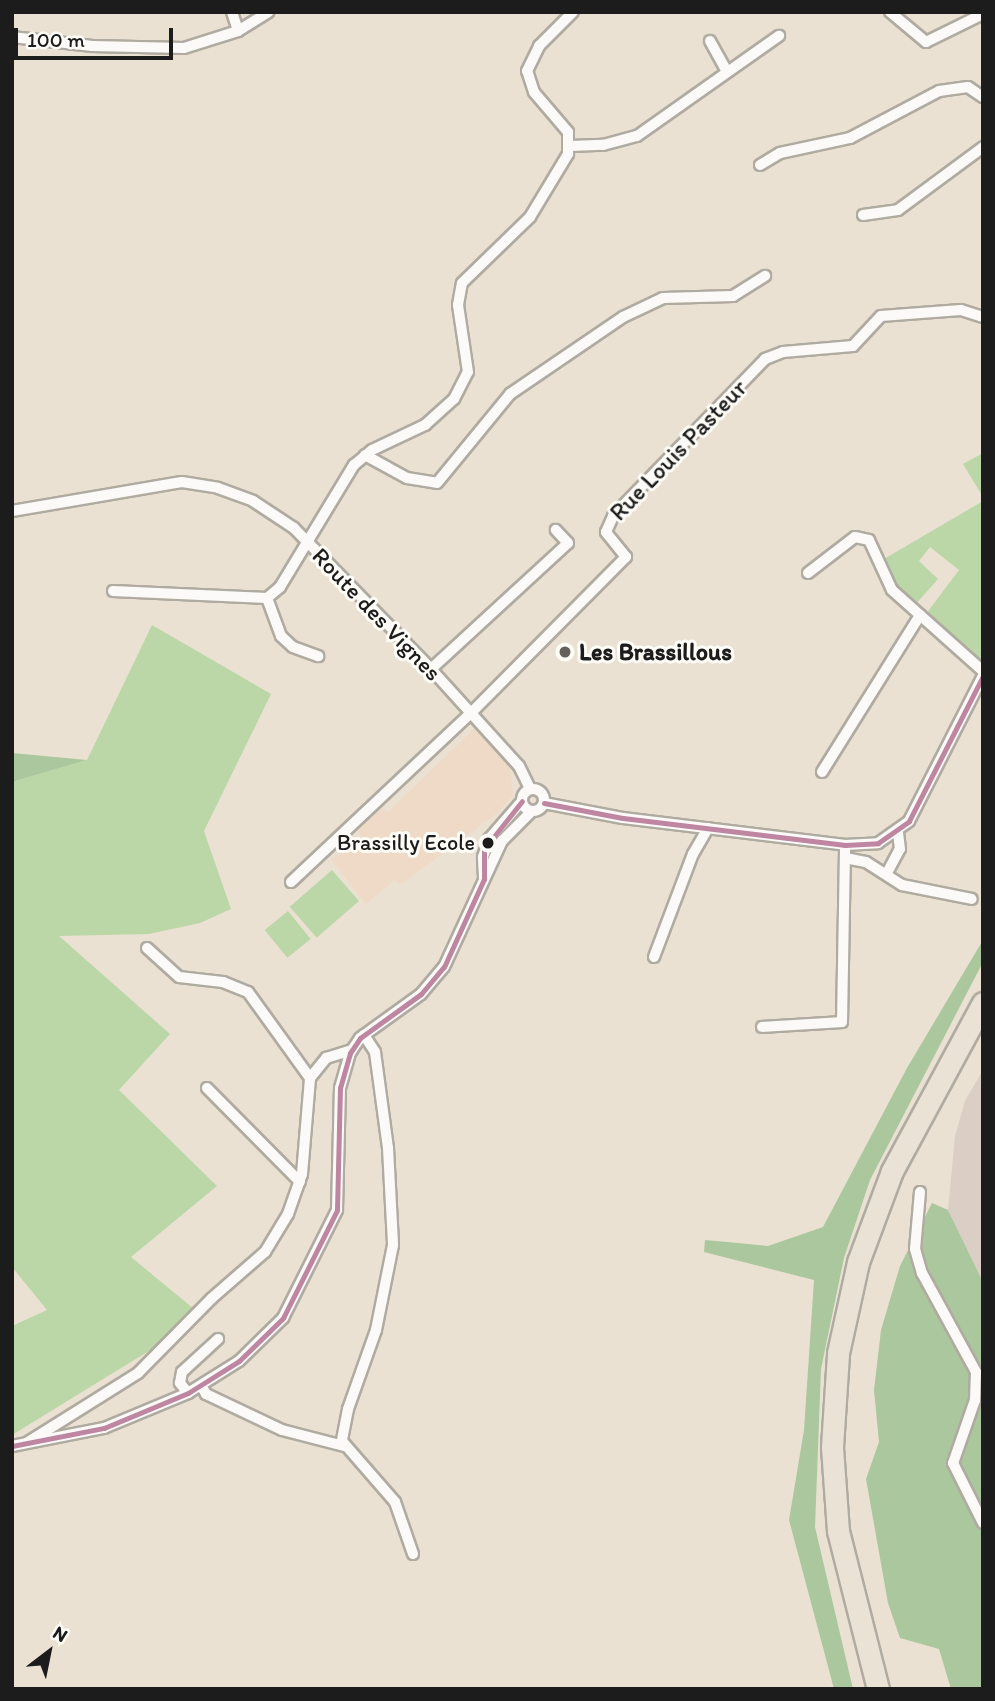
<!DOCTYPE html>
<html>
<head>
<meta charset="utf-8">
<style>
  body { margin:0 }
  #map { position:relative; width:995px; height:1701px; overflow:hidden; background:#eae1d2; font-family:Itim,sans-serif }
  div>[style] { position:absolute }
  [style*='--x'] { left:calc(var(--x)*1px); top:calc(var(--y)*1px); width:calc(var(--w)*1px); rotate:calc(var(--a)*1deg) }
  .built>* { inset:0; background:#eedac6 }
  .industrial>* { inset:0; background:#dbcfc5 }
  .green>* { inset:0; background:#bbd7a7; transform-origin:0 0 }
  .forest>* { inset:0; background:#abc79d }
  .roads { filter:drop-shadow(2px 0 #b0aba1) drop-shadow(-2px 0 #b0aba1) drop-shadow(0 2px #b0aba1) drop-shadow(0 -2px #b0aba1) }
  .street>* { height:10px; margin:-5px; padding:0 5px; transform-origin:5px; border-radius:5px; background:#fcfaf8 }
  .street>.ring { margin:-5px; padding:0; box-sizing:content-box; background:none; border:10px solid #fcfaf8; border-radius:50% }
  .highway>* { height:21px; margin:-10.5px; padding:0 10.5px; transform-origin:10.5px; border-radius:10.5px; background:#e9e2d5 }
  .bus-1>* { height:5px; margin:-2.5px; padding:0 2.5px; transform-origin:2.5px; border-radius:2.5px; background:#be86a0 }
  .dots>* { width:19px; height:19px; translate:-50% -50%; box-sizing:border-box; border:4px solid #fdfcf7; border-radius:50% }
  span { translate:-50% -50%; white-space:nowrap; text-align:center; line-height:1.15; -webkit-text-stroke:6px #fdfcf7; paint-order:stroke }
  .bus-label { font-size:22px; color:#1c1c1c }
  .right { translate:-100% -50%; text-align:right }
  .street-label { font-size:24px; color:#1c1c1c }
  .poi-label { font-size:24px; color:#1c1c1c; font-weight:700 }
  .left { translate:0 -50%; text-align:left }
  .frame { position:absolute; inset:0; border:14px solid #1c1c1c; pointer-events:none }
  .north { position:absolute; left:14px; top:1617px; width:70px; height:70px; -webkit-text-stroke:5px #fdfcf7; paint-order:stroke; rotate:32deg; font-size:19px; font-weight:700; line-height:28px; text-align:center; color:#1c1c1c }
  .north::after { content:''; display:block; margin:auto; width:24px; height:32px; background:#1c1c1c; clip-path:polygon(50% 0,100% 100%,50% 72%,0 100%) }
  .scale { position:absolute; left:14px; top:28px; width:159px; height:32px; box-sizing:border-box; border:4px solid #1c1c1c; border-top:0; padding-left:9px; font-size:21px; line-height:24px; white-space:nowrap; color:#1c1c1c; -webkit-text-stroke:5px #fdfcf7; paint-order:stroke }
</style>
</head>
<body>
<div id="map">
  <div class="built">
    <i style="clip-path:polygon(477px 726px,510px 767px,513px 796px,496px 814px,411px 877px,400px 884px,394px 881px,366px 904px,331px 860px,361px 837px,357px 829px,383px 808px,388px 812px)"></i>
  </div>
  <div class="industrial">
    <i style="clip-path:polygon(983px 1070px,983px 1282px,948px 1210px,955px 1136px,965px 1101px)"></i>
  </div>
  <div class="green">
    <i style="clip-path:polygon(983px 453px,983px 497px,963px 464px)"></i>
    <i style="clip-path:polygon(983px 501px,983px 658px,981px 661px,926px 614px,959px 570px,930px 547px,919px 561px,938px 579px,915px 605px,896px 590px,884px 559px)"></i>
    <i style="clip-path:polygon(152px 625px,271px 694px,204px 831px,231px 909px,200px 923px,149px 934px,59px 936px,170px 1034px,119px 1090px,217px 1186px,131px 1257px,194px 1309px,170px 1338px,12px 1435px,12px 1326px,47px 1310px,12px 1267px,12px 782px,87px 760px)"></i>
    <i style="left:332px;top:870px;width:41px;height:56px;rotate:49deg"></i>
    <i style="left:288px;top:911px;width:36px;height:30px;rotate:51deg"></i>
  </div>
  <div class="forest">
    <i style="clip-path:polygon(12px 753px,87px 760px,12px 782px)"></i>
    <i style="clip-path:polygon(983px 940px,983px 962px,870px 1180px,844px 1258px,821px 1369px,815px 1527px,853px 1689px,834px 1689px,789px 1520px,804px 1430px,814px 1280px,704px 1252px,705px 1240px,768px 1246px,823px 1227px,907px 1068px)"></i>
    <i style="clip-path:polygon(932px 1203px,948px 1210px,983px 1282px,983px 1689px,951px 1689px,939px 1649px,900px 1638px,888px 1603px,866px 1479px,879px 1442px,874px 1390px,881px 1330px,900px 1266px)"></i>
  </div>
  <div class="roads">
    <div class="street">
      <i style="--x:232;--y:12;--w:20;--a:72"></i>
      <i style="--x:890;--y:12;--w:47;--a:39.8"></i>
      <i style="--x:926;--y:42;--w:64;--a:-26.2"></i>
      <i style="--x:12;--y:37;--w:81;--a:6.4"></i>
      <i style="--x:92;--y:46;--w:92;--a:1.2"></i>
      <i style="--x:184;--y:48;--w:57;--a:-17.5"></i>
      <i style="--x:238;--y:31;--w:36;--a:-32"></i>
      <i style="--x:710;--y:41;--w:35;--a:61"></i>
      <i style="--x:570;--y:146;--w:33;--a:-2"></i>
      <i style="--x:603;--y:145;--w:35;--a:-15"></i>
      <i style="--x:637;--y:136;--w:174;--a:-35.2"></i>
      <i style="--x:760;--y:165;--w:23;--a:-31"></i>
      <i style="--x:780;--y:153;--w:72;--a:-12.1"></i>
      <i style="--x:850;--y:138;--w:101;--a:-27.8"></i>
      <i style="--x:939;--y:91;--w:29;--a:-8"></i>
      <i style="--x:968;--y:87;--w:18;--a:34"></i>
      <i style="--x:863;--y:215;--w:35;--a:-8"></i>
      <i style="--x:898;--y:210;--w:106;--a:-36.5"></i>
      <i style="--x:365;--y:455;--w:48;--a:28.7"></i>
      <i style="--x:407;--y:478;--w:30;--a:9"></i>
      <i style="--x:437;--y:483;--w:115;--a:-50.6"></i>
      <i style="--x:510;--y:394;--w:137;--a:-34.3"></i>
      <i style="--x:623;--y:317;--w:44;--a:-25.4"></i>
      <i style="--x:663;--y:298;--w:70;--a:-1.6"></i>
      <i style="--x:733;--y:296;--w:38;--a:-32"></i>
      <i style="--x:12;--y:511;--w:172;--a:-9.7"></i>
      <i style="--x:182;--y:482;--w:36;--a:9"></i>
      <i style="--x:218;--y:488;--w:37;--a:20"></i>
      <i style="--x:253;--y:501;--w:49;--a:33.4"></i>
      <i style="--x:294;--y:528;--w:197;--a:45.8"></i>
      <i style="--x:431;--y:669;--w:131;--a:47.8"></i>
      <i style="--x:519;--y:766;--w:25;--a:64"></i>
      <i style="--x:808;--y:573;--w:59;--a:-37.5"></i>
      <i style="--x:855;--y:537;--w:14;--a:12"></i>
      <i style="--x:869;--y:540;--w:55;--a:65.3"></i>
      <i style="--x:892;--y:590;--w:122;--a:41.7"></i>
      <i style="--x:113;--y:591;--w:154;--a:2.6"></i>
      <i style="--x:267;--y:598;--w:17;--a:-40"></i>
      <i style="--x:280;--y:587;--w:143;--a:-58.8"></i>
      <i style="--x:354;--y:465;--w:23;--a:-40"></i>
      <i style="--x:372;--y:450;--w:59;--a:-25.3"></i>
      <i style="--x:425;--y:425;--w:39;--a:-42"></i>
      <i style="--x:454;--y:399;--w:30;--a:-63"></i>
      <i style="--x:468;--y:372;--w:68;--a:-98.5"></i>
      <i style="--x:458;--y:305;--w:22;--a:-80"></i>
      <i style="--x:462;--y:283;--w:95;--a:-44.1"></i>
      <i style="--x:530;--y:217;--w:74;--a:-58.9"></i>
      <i style="--x:568;--y:154;--w:22;--a:-90"></i>
      <i style="--x:568;--y:132;--w:52;--a:-130.4"></i>
      <i style="--x:534;--y:92;--w:22;--a:-108"></i>
      <i style="--x:527;--y:71;--w:28;--a:-64"></i>
      <i style="--x:539;--y:46;--w:48;--a:-45"></i>
      <i style="--x:267;--y:598;--w:40;--a:69.8"></i>
      <i style="--x:281;--y:636;--w:16;--a:43"></i>
      <i style="--x:293;--y:647;--w:27;--a:20"></i>
      <i style="--x:431;--y:669;--w:186;--a:-42.6"></i>
      <i style="--x:568;--y:543;--w:18;--a:-133"></i>
      <i style="--x:822;--y:772;--w:185;--a:-58"></i>
      <i class="ring" style="left:522px;top:789px;width:12px;height:12px"></i>
      <i style="--x:544;--y:803;--w:80;--a:10.8"></i>
      <i style="--x:623;--y:818;--w:224;--a:6.9"></i>
      <i style="--x:845;--y:845;--w:33;--a:-3"></i>
      <i style="--x:878;--y:843;--w:38;--a:-35"></i>
      <i style="--x:909;--y:821;--w:163;--a:-63"></i>
      <i style="--x:845;--y:858;--w:21;--a:11"></i>
      <i style="--x:866;--y:862;--w:43;--a:32.6"></i>
      <i style="--x:902;--y:885;--w:71;--a:11.3"></i>
      <i style="--x:887;--y:873;--w:27;--a:-62"></i>
      <i style="--x:900;--y:849;--w:17;--a:-97"></i>
      <i style="--x:484;--y:878;--w:21;--a:-93"></i>
      <i style="--x:483;--y:857;--w:19;--a:-72"></i>
      <i style="--x:489;--y:839;--w:50;--a:-49"></i>
      <i style="--x:291;--y:882;--w:244;--a:-43.2"></i>
      <i style="--x:469;--y:715;--w:223;--a:-45.2"></i>
      <i style="--x:626;--y:557;--w:32;--a:-129"></i>
      <i style="--x:606;--y:532;--w:17;--a:-66"></i>
      <i style="--x:613;--y:516;--w:219;--a:-45.9"></i>
      <i style="--x:765;--y:359;--w:19;--a:-21"></i>
      <i style="--x:783;--y:352;--w:70;--a:-4.9"></i>
      <i style="--x:853;--y:346;--w:41;--a:-47"></i>
      <i style="--x:881;--y:316;--w:80;--a:-4.3"></i>
      <i style="--x:961;--y:310;--w:23;--a:18"></i>
      <i style="--x:147;--y:948;--w:43;--a:42.2"></i>
      <i style="--x:179;--y:977;--w:44;--a:6.5"></i>
      <i style="--x:223;--y:982;--w:27;--a:22"></i>
      <i style="--x:248;--y:992;--w:106;--a:54.2"></i>
      <i style="--x:654;--y:957;--w:110;--a:-69.3"></i>
      <i style="--x:693;--y:854;--w:30;--a:-60"></i>
      <i style="--x:762;--y:1027;--w:80;--a:-3.6"></i>
      <i style="--x:842;--y:1022;--w:177;--a:-89"></i>
      <i style="--x:364;--y:1035;--w:20;--a:57"></i>
      <i style="--x:375;--y:1052;--w:97;--a:82.3"></i>
      <i style="--x:388;--y:1148;--w:97;--a:87"></i>
      <i style="--x:393;--y:1245;--w:87;--a:101.3"></i>
      <i style="--x:376;--y:1330;--w:84;--a:109.5"></i>
      <i style="--x:348;--y:1409;--w:33;--a:101"></i>
      <i style="--x:342;--y:1441;--w:81;--a:49"></i>
      <i style="--x:395;--y:1502;--w:55;--a:70.9"></i>
      <i style="--x:207;--y:1088;--w:132;--a:45.3"></i>
      <i style="--x:920;--y:1192;--w:57;--a:95"></i>
      <i style="--x:915;--y:1249;--w:25;--a:74"></i>
      <i style="--x:922;--y:1273;--w:113;--a:61.4"></i>
      <i style="--x:976;--y:1372;--w:28;--a:92"></i>
      <i style="--x:975;--y:1400;--w:67;--a:109.2"></i>
      <i style="--x:953;--y:1463;--w:67;--a:63.4"></i>
      <i style="--x:202;--y:1387;--w:8;--a:60"></i>
      <i style="--x:206;--y:1394;--w:84;--a:25.3"></i>
      <i style="--x:282;--y:1430;--w:64;--a:14.5"></i>
      <i style="--x:188;--y:1393;--w:13;--a:-129"></i>
      <i style="--x:180;--y:1383;--w:11;--a:-80"></i>
      <i style="--x:182;--y:1372;--w:49;--a:-42.5"></i>
      <i style="--x:28;--y:1442;--w:130;--a:-32.1"></i>
      <i style="--x:138;--y:1373;--w:105;--a:-45.4"></i>
      <i style="--x:212;--y:1298;--w:70;--a:-41"></i>
      <i style="--x:265;--y:1252;--w:44;--a:-58.8"></i>
      <i style="--x:288;--y:1214;--w:42;--a:-70.7"></i>
      <i style="--x:302;--y:1174;--w:96;--a:-85.2"></i>
      <i style="--x:310;--y:1078;--w:26;--a:-51"></i>
      <i style="--x:326;--y:1058;--w:27;--a:-17"></i>
      <i style="--x:12;--y:1446;--w:94;--a:-11.1"></i>
      <i style="--x:104;--y:1428;--w:91;--a:-22.6"></i>
      <i style="--x:188;--y:1393;--w:60;--a:-32.1"></i>
      <i style="--x:239;--y:1361;--w:62;--a:-44.3"></i>
      <i style="--x:283;--y:1318;--w:121;--a:-63.4"></i>
      <i style="--x:337;--y:1210;--w:122;--a:-88.6"></i>
      <i style="--x:340;--y:1088;--w:36;--a:-74"></i>
      <i style="--x:350;--y:1053;--w:18;--a:-56"></i>
      <i style="--x:360;--y:1038;--w:75;--a:-35.8"></i>
      <i style="--x:421;--y:994;--w:35;--a:-50"></i>
      <i style="--x:444;--y:967;--w:139;--a:-65.3"></i>
      <i style="--x:502;--y:841;--w:42;--a:-45"></i>
    </div>
    <div class="highway">
      <i style="--x:878;--y:1689;--w:163;--a:-104.2"></i>
      <i style="--x:838;--y:1531;--w:84;--a:-94.1"></i>
      <i style="--x:832;--y:1447;--w:94;--a:-86.3"></i>
      <i style="--x:838;--y:1353;--w:93;--a:-77.6"></i>
      <i style="--x:858;--y:1262;--w:97;--a:-69.5"></i>
      <i style="--x:892;--y:1171;--w:191;--a:-61.6"></i>
    </div>
  </div>
  <div class="bus-1">
    <i style="--x:544;--y:803;--w:80;--a:10.8"></i>
    <i style="--x:623;--y:818;--w:224;--a:6.9"></i>
    <i style="--x:845;--y:845;--w:33;--a:-3"></i>
    <i style="--x:878;--y:843;--w:38;--a:-35"></i>
    <i style="--x:909;--y:821;--w:163;--a:-63"></i>
    <i style="--x:12;--y:1446;--w:94;--a:-11.1"></i>
    <i style="--x:104;--y:1428;--w:91;--a:-22.6"></i>
    <i style="--x:188;--y:1393;--w:60;--a:-32.1"></i>
    <i style="--x:239;--y:1361;--w:62;--a:-44.3"></i>
    <i style="--x:283;--y:1318;--w:121;--a:-63.4"></i>
    <i style="--x:337;--y:1210;--w:122;--a:-88.6"></i>
    <i style="--x:340;--y:1088;--w:36;--a:-74"></i>
    <i style="--x:350;--y:1053;--w:18;--a:-56"></i>
    <i style="--x:360;--y:1038;--w:75;--a:-35.8"></i>
    <i style="--x:421;--y:994;--w:35;--a:-50"></i>
    <i style="--x:444;--y:967;--w:97;--a:-65.6"></i>
    <i style="--x:484;--y:879;--w:30;--a:-90"></i>
    <i style="--x:484;--y:849;--w:61;--a:-51.6"></i>
  </div>
  <div class="dots">
    <i style="left:565px;top:652px;background:#64615c"></i>
    <i style="left:488px;top:843px;background:#1c1c1c"></i>
  </div>
  <div class="bus-label">
    <span class="right" style="left:475px;top:843px">Brassilly Ecole</span>
  </div>
  <div class="street-label">
    <span style="left:678px;top:450px;rotate:-46deg">Rue Louis Pasteur</span>
    <span style="left:377px;top:614px;rotate:46deg">Route des Vignes</span>
  </div>
  <div class="poi-label">
    <span class="left" style="left:579px;top:652px">Les Brassillous</span>
  </div>
  <div class="frame"></div>
  <div class="north">N</div>
  <div class="scale">100 m</div>
</div>
</body>
</html>
